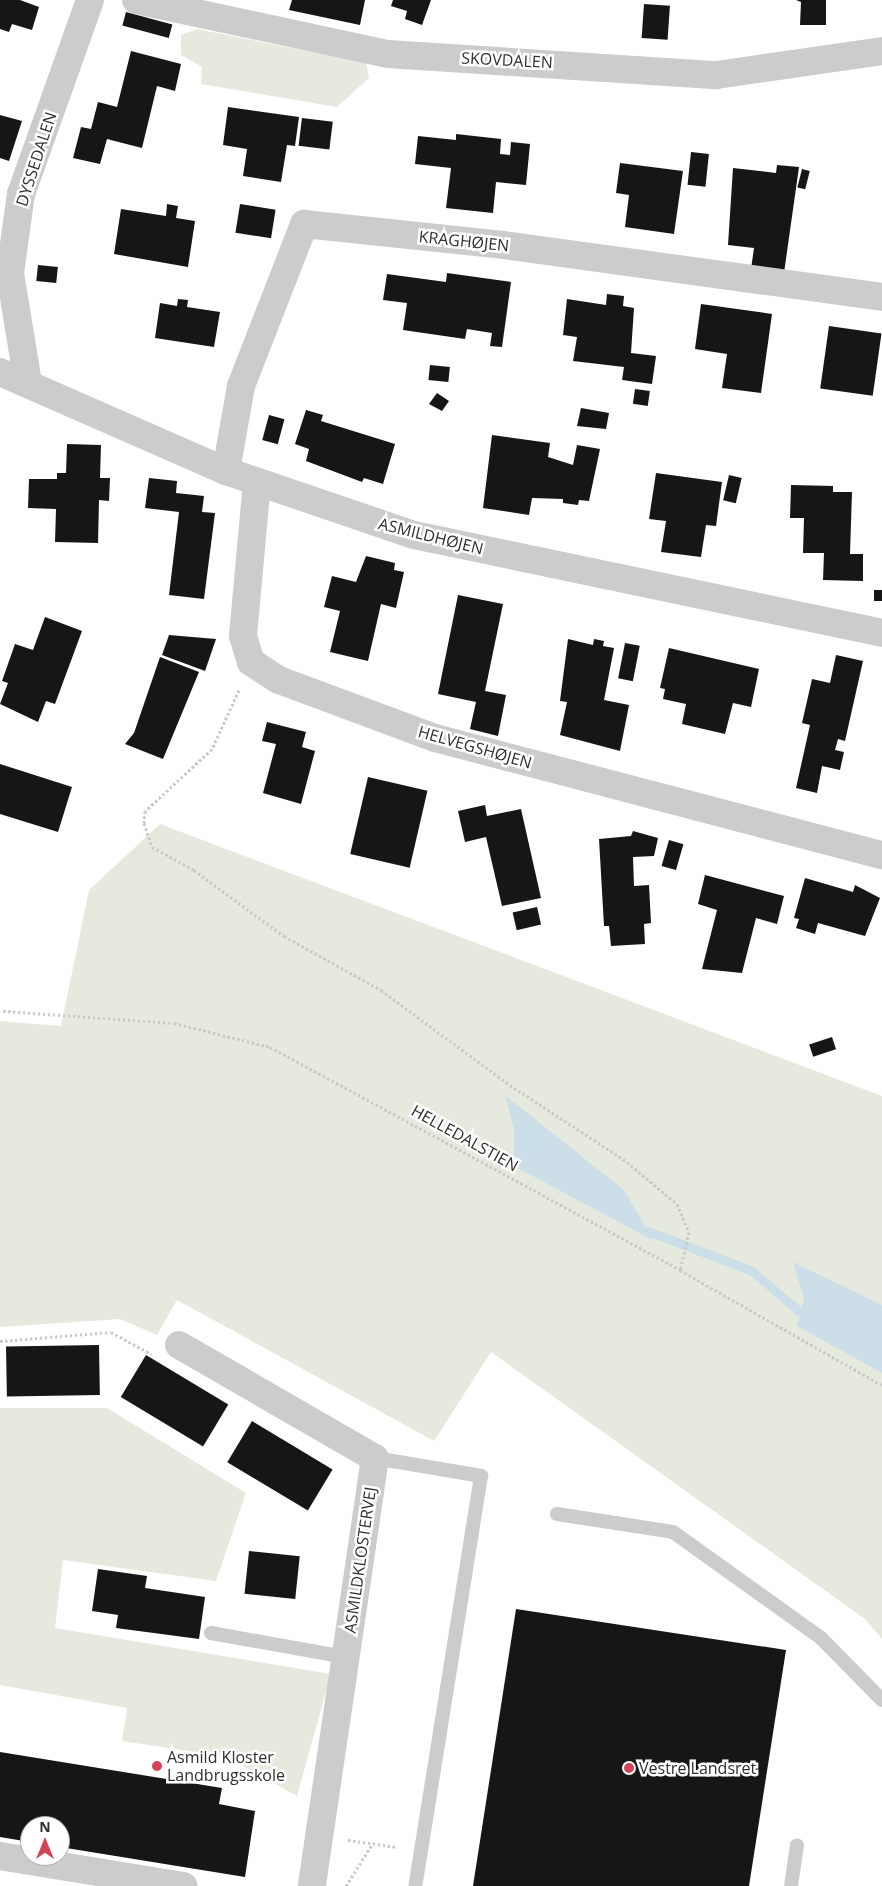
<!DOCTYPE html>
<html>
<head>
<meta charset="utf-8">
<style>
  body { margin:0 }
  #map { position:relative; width:882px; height:1886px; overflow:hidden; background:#fff; font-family:"Open Sans",sans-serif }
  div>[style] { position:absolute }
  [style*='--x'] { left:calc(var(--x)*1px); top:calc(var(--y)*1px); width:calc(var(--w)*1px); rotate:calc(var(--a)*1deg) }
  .green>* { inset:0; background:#e6eade }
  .water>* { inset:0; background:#ccdfe8 }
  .stream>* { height:9px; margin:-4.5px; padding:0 4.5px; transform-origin:4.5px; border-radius:4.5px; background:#ccdfe8 }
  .building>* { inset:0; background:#161616; transform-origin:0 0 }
  .path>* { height:3px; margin-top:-1.5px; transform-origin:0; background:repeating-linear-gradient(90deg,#c9c9c9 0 2.5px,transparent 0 5px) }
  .service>* { height:14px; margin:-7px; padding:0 7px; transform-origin:7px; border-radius:7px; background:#ccc }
  .minor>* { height:28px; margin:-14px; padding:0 14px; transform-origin:14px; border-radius:14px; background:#ccc }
  .dots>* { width:14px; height:14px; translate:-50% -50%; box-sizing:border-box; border:2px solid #fff; border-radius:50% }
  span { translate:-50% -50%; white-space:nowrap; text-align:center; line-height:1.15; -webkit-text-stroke:5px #fff; paint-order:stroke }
  .street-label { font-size:16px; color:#2f2f2f }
  .poi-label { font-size:16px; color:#2f2f2f }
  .left { translate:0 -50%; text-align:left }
  .north { position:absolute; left:20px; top:1816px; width:50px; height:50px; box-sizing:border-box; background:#fff; border:1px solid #acacac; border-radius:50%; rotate:0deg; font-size:14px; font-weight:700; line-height:20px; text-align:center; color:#2f2f2f }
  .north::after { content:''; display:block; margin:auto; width:18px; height:22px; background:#d44257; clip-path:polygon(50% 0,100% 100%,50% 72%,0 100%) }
</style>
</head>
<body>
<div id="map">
  <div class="green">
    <i style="clip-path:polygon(197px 29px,366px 63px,369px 78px,337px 107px,201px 84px,202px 67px,181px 55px,181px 35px)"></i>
    <i style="clip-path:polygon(160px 824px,882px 1096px,882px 1639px,865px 1619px,491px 1352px,434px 1441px,177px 1300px,157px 1335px,120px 1319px,0 1327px,0 1021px,61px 1026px,89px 890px)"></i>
    <i style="clip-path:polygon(0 1408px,107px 1408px,246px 1493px,216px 1581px,63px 1560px,55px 1628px,331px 1674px,297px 1796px,227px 1757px,122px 1741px,127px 1708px,0 1685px)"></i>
  </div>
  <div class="water">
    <i style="clip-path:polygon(505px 1095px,624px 1190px,654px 1241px,514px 1166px,514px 1129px)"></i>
    <i style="clip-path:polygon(793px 1262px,882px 1305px,882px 1373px,797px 1326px,804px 1299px)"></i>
  </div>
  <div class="stream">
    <i style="--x:648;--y:1231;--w:111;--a:21"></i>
    <i style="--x:752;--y:1271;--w:63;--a:40.5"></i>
  </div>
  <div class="building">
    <i style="clip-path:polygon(0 0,20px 0,39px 7px,32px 30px,12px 24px,9px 32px,0 29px)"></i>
    <i style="clip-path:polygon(292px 0,365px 0,360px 25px,289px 10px)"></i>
    <i style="clip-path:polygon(393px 0,431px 0,422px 25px,405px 19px,407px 11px,391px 6px)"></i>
    <i style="clip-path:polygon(826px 0,826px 25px,800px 25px,801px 2px,796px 0)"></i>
    <i style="left:644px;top:4px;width:26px;height:34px;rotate:4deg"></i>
    <i style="left:126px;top:12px;width:48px;height:14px;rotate:15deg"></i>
    <i style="clip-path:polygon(131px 51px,181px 64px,175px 91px,157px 86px,142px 148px,107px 139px,100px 164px,73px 158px,81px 127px,91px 129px,98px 102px,117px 107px)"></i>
    <i style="clip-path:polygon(228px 107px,299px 117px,295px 146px,287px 145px,281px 182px,243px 176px,247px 149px,223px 145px)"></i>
    <i style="clip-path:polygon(0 115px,22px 121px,9px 161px,0 158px)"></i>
    <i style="left:302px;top:118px;width:31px;height:28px;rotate:7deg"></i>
    <i style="clip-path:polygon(456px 134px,501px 139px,500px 154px,510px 155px,511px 142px,530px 144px,526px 185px,496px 182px,493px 213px,446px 208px,451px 168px,415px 164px,418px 136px,456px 140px)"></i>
    <i style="left:691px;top:152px;width:18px;height:33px;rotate:6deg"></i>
    <i style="clip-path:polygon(620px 163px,683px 171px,674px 234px,625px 227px,629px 195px,616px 193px)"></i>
    <i style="clip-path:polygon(777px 165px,799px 167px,784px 273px,751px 269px,754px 248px,728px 245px,733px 168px,776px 173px)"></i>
    <i style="left:802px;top:169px;width:8px;height:19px;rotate:14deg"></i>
    <i style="clip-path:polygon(167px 204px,178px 206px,176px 218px,195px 221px,188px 267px,114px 254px,121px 209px,166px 216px)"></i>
    <i style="left:240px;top:204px;width:36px;height:29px;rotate:9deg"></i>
    <i style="left:38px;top:265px;width:20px;height:16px;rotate:6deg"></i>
    <i style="clip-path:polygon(447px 273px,511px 282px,502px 347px,490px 346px,492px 333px,467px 329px,465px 339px,403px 330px,407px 303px,383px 300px,387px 274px,446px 282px)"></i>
    <i style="clip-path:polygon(607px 294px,624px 296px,623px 306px,634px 308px,631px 353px,656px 356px,652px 384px,622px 380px,624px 367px,573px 361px,577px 337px,563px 335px,567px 299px,606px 305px)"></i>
    <i style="clip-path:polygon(178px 299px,188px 300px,187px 307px,220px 312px,214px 347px,155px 338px,160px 303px,177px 306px)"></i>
    <i style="clip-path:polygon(701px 304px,772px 314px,761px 393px,722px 388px,727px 354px,695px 349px)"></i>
    <i style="left:829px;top:326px;width:53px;height:63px;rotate:8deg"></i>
    <i style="left:430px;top:365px;width:20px;height:15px;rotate:6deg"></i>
    <i style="left:635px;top:389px;width:15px;height:15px;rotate:8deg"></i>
    <i style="clip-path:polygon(437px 393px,449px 401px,442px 411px,429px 404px)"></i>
    <i style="clip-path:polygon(581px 408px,609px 413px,606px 429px,577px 426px)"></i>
    <i style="clip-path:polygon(306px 410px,323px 415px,321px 421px,395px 444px,383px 484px,364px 478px,362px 482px,306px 461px,309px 449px,295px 444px)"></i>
    <i style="left:269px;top:415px;width:16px;height:26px;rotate:15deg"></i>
    <i style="clip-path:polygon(492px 435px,550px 443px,548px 457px,573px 465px,577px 445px,600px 449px,589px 501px,579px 500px,578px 505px,563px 503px,563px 499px,532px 498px,529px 515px,483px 508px)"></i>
    <i style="clip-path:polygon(67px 444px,101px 445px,100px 478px,110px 478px,109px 501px,99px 500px,98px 543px,55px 542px,56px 509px,28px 508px,29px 479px,57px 479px,57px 473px,66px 473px)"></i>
    <i style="clip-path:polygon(656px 473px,722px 482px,716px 526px,706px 525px,701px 557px,661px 552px,666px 521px,649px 519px)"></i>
    <i style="left:729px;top:475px;width:13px;height:26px;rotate:13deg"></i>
    <i style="clip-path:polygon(149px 478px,177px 481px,176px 493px,204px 496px,202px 512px,215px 513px,204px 599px,169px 595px,179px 512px,145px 508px)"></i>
    <i style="clip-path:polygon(791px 485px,833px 486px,833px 492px,852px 492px,850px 554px,863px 554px,863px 581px,823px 580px,824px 553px,803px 553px,804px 518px,790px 518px)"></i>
    <i style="clip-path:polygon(366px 556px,395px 563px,394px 570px,404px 572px,396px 608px,381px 604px,368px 661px,330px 652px,340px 611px,324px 607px,332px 576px,356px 582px)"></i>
    <i style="left:874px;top:590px;width:8px;height:11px"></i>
    <i style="clip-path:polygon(458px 595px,503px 604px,485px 691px,506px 695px,498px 736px,470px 729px,476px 702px,438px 694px)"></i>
    <i style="clip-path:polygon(45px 617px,82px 631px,55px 704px,46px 701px,38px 722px,0 704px,8px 683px,2px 681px,15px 644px,33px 650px)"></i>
    <i style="clip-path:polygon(169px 635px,216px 639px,205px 671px,162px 655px)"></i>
    <i style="clip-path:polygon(568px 639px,593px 645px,594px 639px,604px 641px,603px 646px,614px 648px,604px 700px,629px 705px,620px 751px,560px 735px,567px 702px,560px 701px)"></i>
    <i style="left:625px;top:643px;width:15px;height:36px;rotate:11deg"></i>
    <i style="clip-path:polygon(669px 648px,759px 669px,751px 707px,733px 703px,725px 734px,682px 724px,686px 704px,663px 699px,665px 689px,660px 688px)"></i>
    <i style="clip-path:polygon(836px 655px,863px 661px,845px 741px,838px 739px,835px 750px,844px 752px,840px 770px,822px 766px,817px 793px,796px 788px,810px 725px,802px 723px,812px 679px,830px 683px)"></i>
    <i style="clip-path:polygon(160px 657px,199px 672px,163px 759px,125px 744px,134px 733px)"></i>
    <i style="clip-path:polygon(267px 722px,306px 732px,302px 747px,315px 751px,301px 804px,263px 793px,276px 744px,262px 741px)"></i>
    <i style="clip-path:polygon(0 764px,72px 787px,58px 832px,0 814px)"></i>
    <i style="left:368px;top:777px;width:61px;height:79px;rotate:13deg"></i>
    <i style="clip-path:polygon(485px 805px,487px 816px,521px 809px,541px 898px,502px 906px,486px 837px,465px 842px,458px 811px)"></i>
    <i style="clip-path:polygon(633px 831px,658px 838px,654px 856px,633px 857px,634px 886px,649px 885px,651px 923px,644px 924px,645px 944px,611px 946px,609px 926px,604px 926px,599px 839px,631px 836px)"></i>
    <i style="left:669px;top:840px;width:15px;height:27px;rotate:16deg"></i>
    <i style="clip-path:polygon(705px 875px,784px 896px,777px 924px,756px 918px,742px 973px,702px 969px,717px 910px,698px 904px)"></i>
    <i style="clip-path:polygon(805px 878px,853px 892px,855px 885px,880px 898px,865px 936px,818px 923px,815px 934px,796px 928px,799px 919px,794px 918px)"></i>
    <i style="left:537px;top:907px;width:18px;height:25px;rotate:77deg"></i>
    <i style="left:832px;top:1037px;width:13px;height:24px;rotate:72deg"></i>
    <i style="left:99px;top:1345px;width:50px;height:93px;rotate:89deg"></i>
    <i style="left:146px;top:1355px;width:96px;height:49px;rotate:31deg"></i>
    <i style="left:252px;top:1421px;width:94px;height:48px;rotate:31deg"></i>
    <i style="left:249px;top:1551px;width:51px;height:43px;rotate:6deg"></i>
    <i style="clip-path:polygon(98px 1569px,147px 1576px,145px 1588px,205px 1597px,199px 1639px,116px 1628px,118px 1615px,92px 1611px)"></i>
    <i style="clip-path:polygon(516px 1609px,786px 1650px,749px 1886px,473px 1886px)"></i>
    <i style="clip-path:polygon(0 1752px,222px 1788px,219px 1804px,255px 1811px,245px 1877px,60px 1847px,60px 1826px,30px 1826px,30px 1842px,0 1837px)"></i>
  </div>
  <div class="path">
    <i style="--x:239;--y:690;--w:65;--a:114.6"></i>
    <i style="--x:212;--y:749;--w:91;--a:137.2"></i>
    <i style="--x:145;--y:811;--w:12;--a:95"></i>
    <i style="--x:144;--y:823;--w:25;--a:72"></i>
    <i style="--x:152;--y:847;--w:48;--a:28.7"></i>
    <i style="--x:194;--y:870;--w:112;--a:36.3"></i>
    <i style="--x:284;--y:936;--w:111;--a:29.1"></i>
    <i style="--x:381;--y:990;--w:160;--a:36.4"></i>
    <i style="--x:510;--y:1085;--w:140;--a:33.3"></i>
    <i style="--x:627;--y:1162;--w:65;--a:40"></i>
    <i style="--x:677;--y:1204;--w:30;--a:67"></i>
    <i style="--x:689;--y:1232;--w:39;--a:103"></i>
    <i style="--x:3;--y:1011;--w:171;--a:4"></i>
    <i style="--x:174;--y:1023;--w:99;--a:14"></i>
    <i style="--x:270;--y:1047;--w:467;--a:28.5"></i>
    <i style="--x:680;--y:1270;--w:232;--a:29.7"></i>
    <i style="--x:0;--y:1341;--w:111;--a:-4.6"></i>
    <i style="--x:111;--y:1332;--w:46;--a:28.8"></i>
    <i style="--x:348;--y:1840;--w:50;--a:8"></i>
    <i style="--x:346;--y:1886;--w:51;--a:-57.9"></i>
  </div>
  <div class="service">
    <i style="--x:375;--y:1458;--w:108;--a:9.6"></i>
    <i style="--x:481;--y:1476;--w:415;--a:99.1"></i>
    <i style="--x:557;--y:1514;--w:117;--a:8.8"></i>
    <i style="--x:673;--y:1532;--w:182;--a:35.6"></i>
    <i style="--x:821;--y:1638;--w:87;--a:45.5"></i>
    <i style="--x:211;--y:1633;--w:137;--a:10.1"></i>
    <i style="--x:791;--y:1886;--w:41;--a:-81.7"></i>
  </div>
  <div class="minor">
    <i style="--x:136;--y:0;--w:258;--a:12.1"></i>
    <i style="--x:388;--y:54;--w:329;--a:3.7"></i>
    <i style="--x:716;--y:75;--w:168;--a:-8.2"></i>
    <i style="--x:0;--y:372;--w:247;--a:23.7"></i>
    <i style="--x:226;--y:471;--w:199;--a:18.8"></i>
    <i style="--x:414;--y:535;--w:478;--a:11.8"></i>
    <i style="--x:28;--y:383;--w:111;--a:-99.3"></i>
    <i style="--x:10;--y:273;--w:80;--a:-82.1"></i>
    <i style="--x:21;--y:194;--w:206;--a:-70.4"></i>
    <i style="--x:226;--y:471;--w:86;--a:-80"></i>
    <i style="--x:241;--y:386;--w:174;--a:-68.7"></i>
    <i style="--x:304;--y:224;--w:200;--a:6"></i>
    <i style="--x:503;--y:245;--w:383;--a:7.8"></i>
    <i style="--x:257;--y:482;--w:155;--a:95.2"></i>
    <i style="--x:243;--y:636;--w:27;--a:73"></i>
    <i style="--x:251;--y:662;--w:33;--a:33"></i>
    <i style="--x:279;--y:680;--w:166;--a:20.4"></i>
    <i style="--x:435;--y:738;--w:462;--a:14.7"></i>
    <i style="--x:179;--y:1345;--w:226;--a:30"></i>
    <i style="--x:375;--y:1458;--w:433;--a:98.4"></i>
    <i style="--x:0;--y:1856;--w:186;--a:9.3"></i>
  </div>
  <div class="dots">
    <i style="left:157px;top:1766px;background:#d44257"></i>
    <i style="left:629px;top:1768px;background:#d44257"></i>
  </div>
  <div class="street-label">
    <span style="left:507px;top:60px;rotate:3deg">SKOVDALEN</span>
    <span style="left:36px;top:159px;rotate:-72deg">DYSSEDALEN</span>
    <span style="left:464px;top:241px;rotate:6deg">KRAGHØJEN</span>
    <span style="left:431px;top:536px;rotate:14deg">ASMILDHØJEN</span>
    <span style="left:475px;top:747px;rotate:16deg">HELVEGSHØJEN</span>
    <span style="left:465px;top:1138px;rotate:29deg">HELLEDALSTIEN</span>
    <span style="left:360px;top:1560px;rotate:-82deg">ASMILDKLOSTERVEJ</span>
  </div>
  <div class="poi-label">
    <span class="left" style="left:167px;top:1766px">Asmild Kloster<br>Landbrugsskole</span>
    <span class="left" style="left:639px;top:1768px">Vestre Landsret</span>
  </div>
  <div class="north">N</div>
</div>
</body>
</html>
